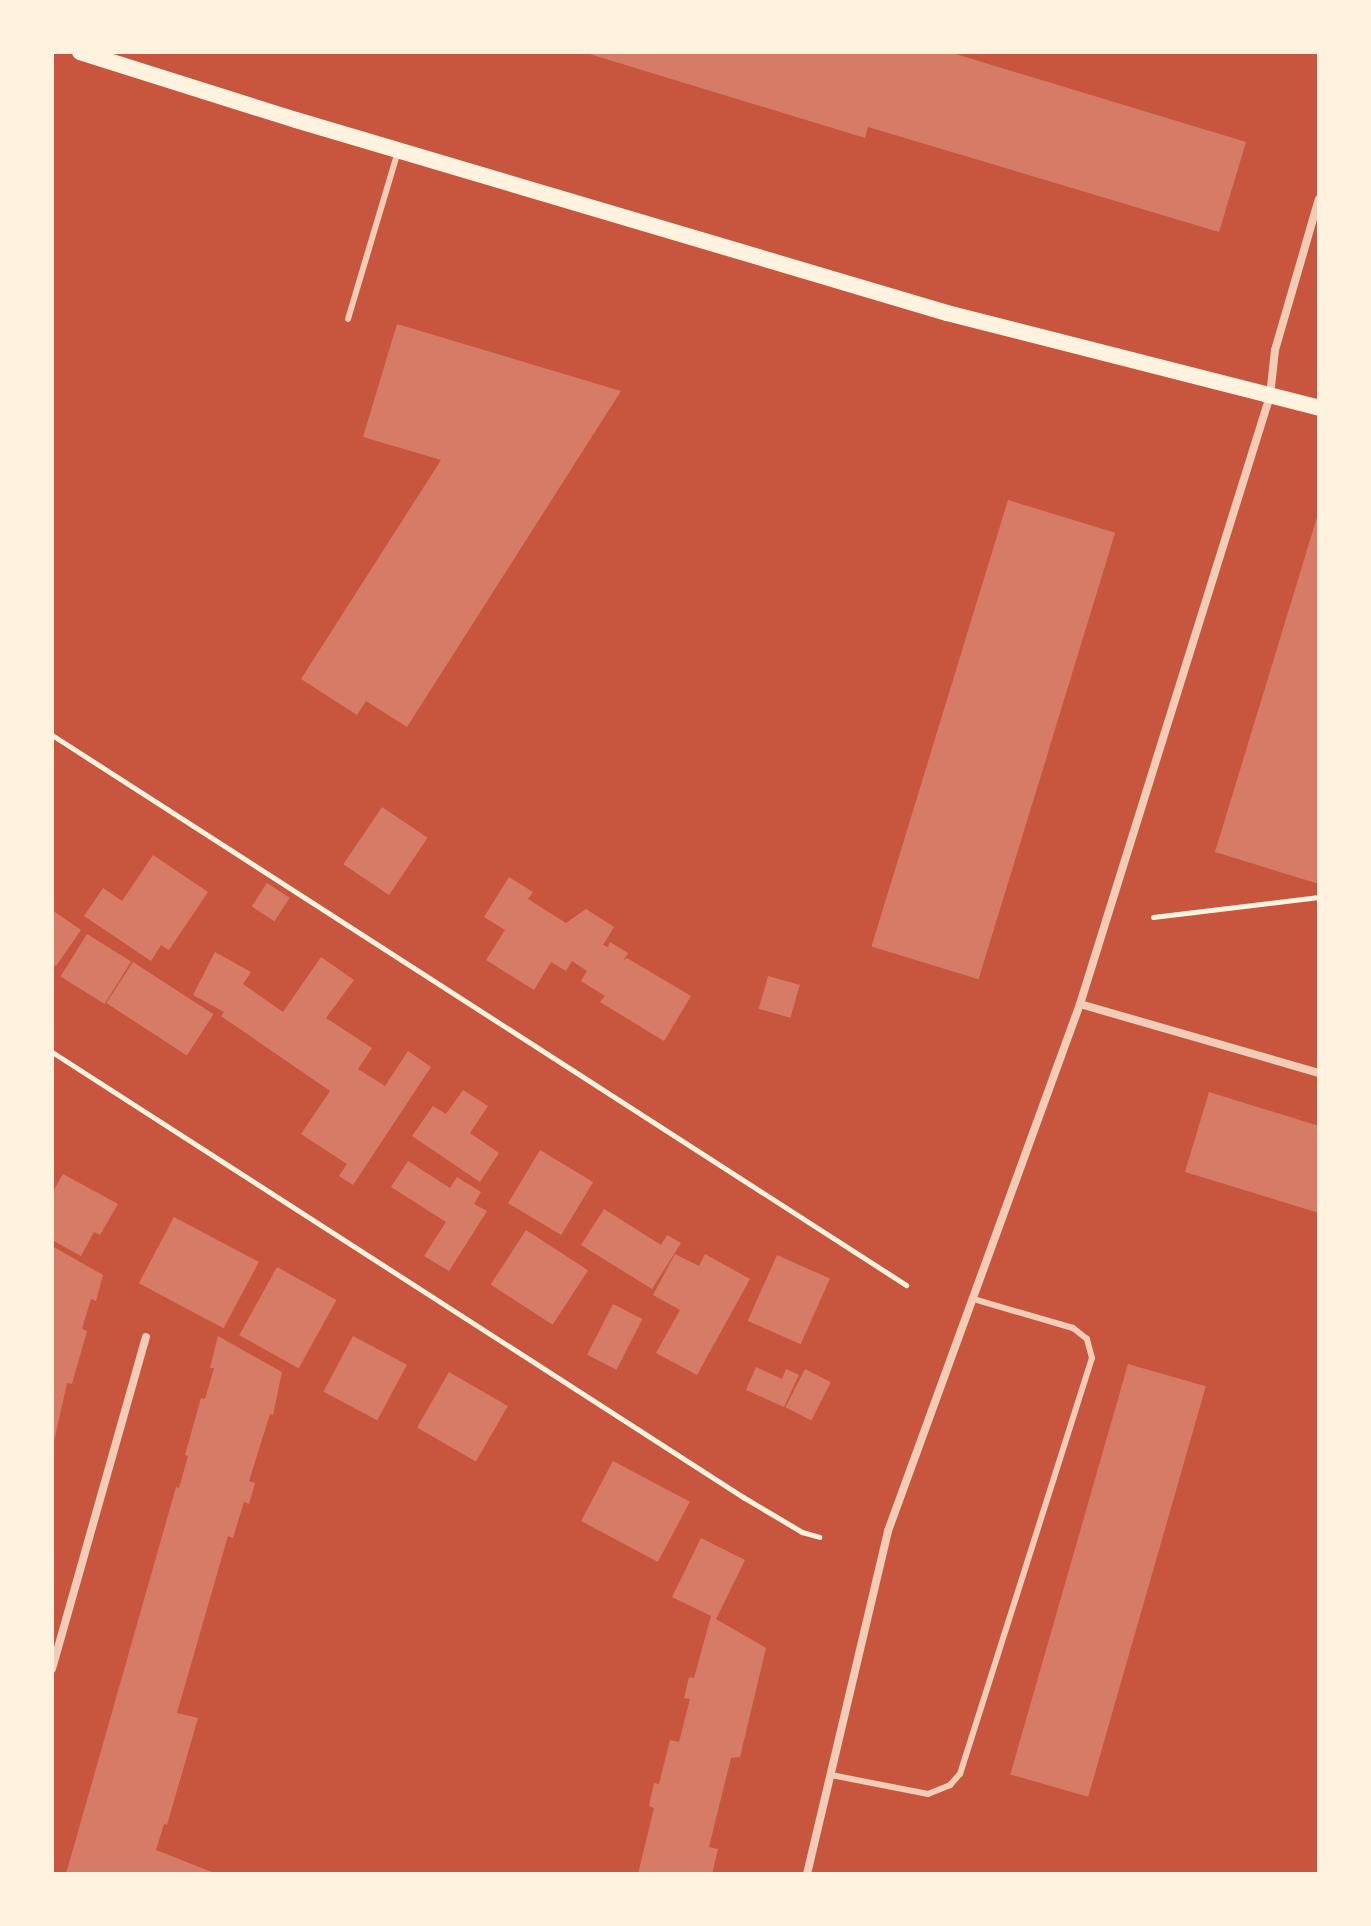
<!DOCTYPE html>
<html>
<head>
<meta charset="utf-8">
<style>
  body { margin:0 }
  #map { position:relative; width:1371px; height:1926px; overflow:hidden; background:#c8553d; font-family:"Source Sans 3",sans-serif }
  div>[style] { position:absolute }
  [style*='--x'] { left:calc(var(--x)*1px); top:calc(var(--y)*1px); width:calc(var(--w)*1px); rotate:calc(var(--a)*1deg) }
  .building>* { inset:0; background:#d67c66; transform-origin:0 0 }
  .path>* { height:5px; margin:-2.5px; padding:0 2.5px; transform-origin:2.5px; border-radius:2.5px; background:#fff3e0 }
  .service>* { height:6px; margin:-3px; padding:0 3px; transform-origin:3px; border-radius:3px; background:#f1ccb7 }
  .minor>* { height:8px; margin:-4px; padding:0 4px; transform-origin:4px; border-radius:4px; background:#f1ccb7 }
  .secondary>* { height:16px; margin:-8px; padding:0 8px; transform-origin:8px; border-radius:8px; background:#fff3e0 }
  span { translate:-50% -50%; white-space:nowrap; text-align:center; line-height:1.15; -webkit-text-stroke:8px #fff3e0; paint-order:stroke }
  .frame { position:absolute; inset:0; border:54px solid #fff3e0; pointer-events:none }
</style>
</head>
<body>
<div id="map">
  <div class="building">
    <i style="clip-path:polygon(583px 52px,949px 52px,1246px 142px,1219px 232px,868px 127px,865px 138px)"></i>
    <i style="clip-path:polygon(397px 324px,621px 391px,407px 727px,366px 701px,357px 715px,301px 679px,441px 460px,363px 437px)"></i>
    <i style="left:1008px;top:500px;width:112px;height:467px;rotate:17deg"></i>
    <i style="clip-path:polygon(1318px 514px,1319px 514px,1319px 884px,1215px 852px)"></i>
    <i style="left:382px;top:807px;width:55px;height:69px;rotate:34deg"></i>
    <i style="clip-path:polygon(153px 855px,208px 892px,169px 950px,161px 945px,151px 961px,84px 916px,103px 888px,122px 901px)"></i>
    <i style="clip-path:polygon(509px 877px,533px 892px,528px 899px,566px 923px,586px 909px,614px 927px,603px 945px,608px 947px,610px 942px,628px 953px,623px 961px,627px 958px,691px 996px,664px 1041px,600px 1002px,605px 996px,581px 981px,587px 971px,572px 961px,566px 971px,551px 962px,534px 990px,486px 960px,505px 930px,484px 917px)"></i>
    <i style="left:267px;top:883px;width:27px;height:28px;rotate:33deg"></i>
    <i style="clip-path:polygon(52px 910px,81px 930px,56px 966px,52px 964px)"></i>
    <i style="left:87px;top:934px;width:52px;height:50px;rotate:32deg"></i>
    <i style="clip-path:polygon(215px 952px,251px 972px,243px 984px,283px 1012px,321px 957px,354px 980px,326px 1018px,372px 1048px,358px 1069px,385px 1086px,408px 1051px,431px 1067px,353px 1185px,339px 1176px,347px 1164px,301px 1134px,330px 1091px,221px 1016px,224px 1012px,193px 995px)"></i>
    <i style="left:133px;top:962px;width:96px;height:49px;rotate:33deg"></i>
    <i style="left:768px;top:976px;width:33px;height:34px;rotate:16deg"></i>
    <i style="clip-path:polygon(463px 1090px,488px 1106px,470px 1133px,499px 1153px,480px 1182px,412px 1136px,433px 1106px,446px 1114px)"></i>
    <i style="clip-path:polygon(1209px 1092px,1319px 1126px,1319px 1213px,1185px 1172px)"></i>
    <i style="left:540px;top:1150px;width:62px;height:62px;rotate:31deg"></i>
    <i style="clip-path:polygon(408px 1161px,450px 1188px,457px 1177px,481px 1192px,474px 1204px,487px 1211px,449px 1271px,424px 1256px,446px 1222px,391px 1187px)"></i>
    <i style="clip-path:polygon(63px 1174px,118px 1204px,100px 1235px,94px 1232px,81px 1256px,52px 1240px,52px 1193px)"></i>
    <i style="clip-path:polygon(604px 1209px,661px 1245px,667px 1235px,681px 1243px,652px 1289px,581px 1245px)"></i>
    <i style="left:174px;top:1217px;width:96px;height:75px;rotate:28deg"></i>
    <i style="left:526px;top:1230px;width:74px;height:65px;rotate:33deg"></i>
    <i style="clip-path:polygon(52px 1246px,103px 1275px,96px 1301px,91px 1299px,82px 1329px,87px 1331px,72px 1384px,67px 1383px,53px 1446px)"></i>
    <i style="clip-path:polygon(675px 1254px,699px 1266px,705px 1254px,750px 1279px,697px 1375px,656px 1353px,680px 1310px,653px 1295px)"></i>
    <i style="left:777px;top:1255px;width:58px;height:72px;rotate:24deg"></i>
    <i style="left:277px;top:1267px;width:68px;height:78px;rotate:29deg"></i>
    <i style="left:613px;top:1304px;width:33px;height:57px;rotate:27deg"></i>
    <i style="clip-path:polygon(218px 1336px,282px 1372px,273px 1415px,270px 1414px,249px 1481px,255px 1483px,249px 1504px,244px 1502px,233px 1538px,228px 1536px,177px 1713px,198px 1718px,167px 1825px,164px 1824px,156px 1850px,217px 1874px,66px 1874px,176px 1487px,179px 1488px,188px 1456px,185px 1455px,201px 1398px,205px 1399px,214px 1368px,210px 1368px)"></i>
    <i style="left:353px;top:1336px;width:61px;height:63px;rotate:28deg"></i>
    <i style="left:1128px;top:1364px;width:81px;height:427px;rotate:16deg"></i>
    <i style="clip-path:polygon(756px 1367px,782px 1379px,786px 1369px,799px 1375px,784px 1407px,746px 1390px)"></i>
    <i style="left:805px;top:1369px;width:29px;height:43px;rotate:27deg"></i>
    <i style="left:449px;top:1372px;width:68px;height:64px;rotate:30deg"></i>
    <i style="left:613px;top:1461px;width:87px;height:68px;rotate:28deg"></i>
    <i style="clip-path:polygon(701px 1538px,745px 1560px,716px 1619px,766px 1648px,740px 1757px,731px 1758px,709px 1847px,718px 1849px,712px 1874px,638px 1874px,654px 1808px,649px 1806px,654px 1783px,659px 1784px,670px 1740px,679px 1742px,690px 1699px,684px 1698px,689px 1677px,694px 1678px,711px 1616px,672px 1597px)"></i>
  </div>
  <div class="path">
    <i style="--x:52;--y:735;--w:1016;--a:32.78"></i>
    <i style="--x:1153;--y:917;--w:167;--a:-6.9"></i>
    <i style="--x:52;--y:1052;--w:822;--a:32.78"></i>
    <i style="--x:743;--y:1497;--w:69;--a:30.7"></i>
    <i style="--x:802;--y:1532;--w:18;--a:16"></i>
  </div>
  <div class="service">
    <i style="--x:348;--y:319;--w:175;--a:-73.4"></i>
    <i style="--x:831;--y:1775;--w:99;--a:11.1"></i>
    <i style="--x:928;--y:1794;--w:24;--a:-22"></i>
    <i style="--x:950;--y:1785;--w:15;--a:-48"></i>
    <i style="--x:960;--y:1774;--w:436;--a:-72.4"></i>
    <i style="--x:1092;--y:1358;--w:20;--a:-105"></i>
    <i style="--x:1087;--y:1339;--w:18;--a:-142"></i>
    <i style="--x:1073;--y:1328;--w:104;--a:-163.8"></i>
  </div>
  <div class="minor">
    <i style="--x:1080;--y:1004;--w:249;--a:16.1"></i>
    <i style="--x:52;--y:1669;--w:345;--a:-74.2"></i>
    <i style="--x:807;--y:1874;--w:352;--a:-76.7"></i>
    <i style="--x:888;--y:1531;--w:561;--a:-69.98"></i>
    <i style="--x:1080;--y:1004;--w:637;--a:-72.65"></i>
    <i style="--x:1270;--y:396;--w:46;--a:-83.8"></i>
    <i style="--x:1275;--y:350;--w:157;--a:-73.8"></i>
  </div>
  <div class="secondary">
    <i style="--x:80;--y:52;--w:226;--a:17.5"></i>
    <i style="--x:296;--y:120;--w:679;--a:16.51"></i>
    <i style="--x:947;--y:313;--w:384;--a:14.3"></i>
  </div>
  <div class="frame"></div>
</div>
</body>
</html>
